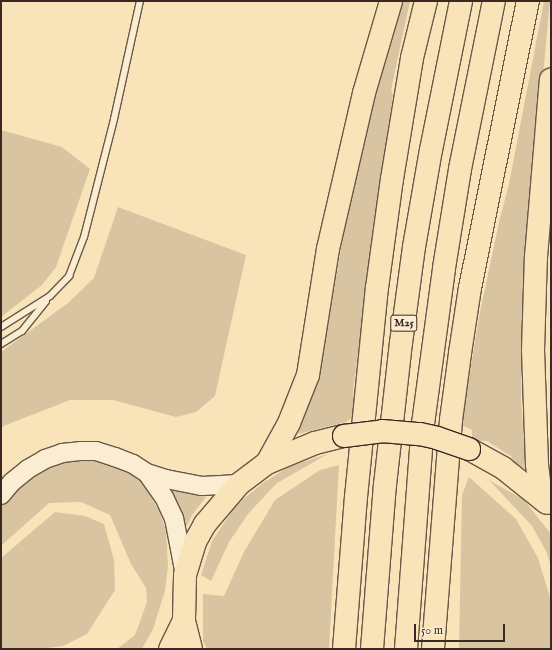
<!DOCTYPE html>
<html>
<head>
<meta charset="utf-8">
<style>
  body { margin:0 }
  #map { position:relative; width:552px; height:650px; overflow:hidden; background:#f9e4ba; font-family:"IM FELL English",serif }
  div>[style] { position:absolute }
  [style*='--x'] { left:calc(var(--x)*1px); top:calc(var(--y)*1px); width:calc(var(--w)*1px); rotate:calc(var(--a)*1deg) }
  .green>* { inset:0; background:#d8c4a0 }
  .roads { filter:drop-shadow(1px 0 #695849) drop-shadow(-1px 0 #695849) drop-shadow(0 1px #695849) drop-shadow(0 -1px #695849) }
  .lane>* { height:6px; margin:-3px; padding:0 3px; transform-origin:3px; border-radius:3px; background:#fbedd2 }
  .secondary>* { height:18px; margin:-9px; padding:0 9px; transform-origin:9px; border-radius:9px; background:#fbedd2 }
  .highway>* { height:22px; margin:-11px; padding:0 11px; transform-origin:11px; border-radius:11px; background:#f9e4ba }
  .bridges { filter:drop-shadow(1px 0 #392923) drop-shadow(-1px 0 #392923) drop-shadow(0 1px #392923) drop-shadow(0 -1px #392923) }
  .highway-bridge>* { height:22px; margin:-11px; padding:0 11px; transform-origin:11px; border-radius:11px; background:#f9e4ba }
  span { translate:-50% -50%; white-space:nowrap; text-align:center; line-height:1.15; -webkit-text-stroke:4px #fbedd2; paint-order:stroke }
  .shield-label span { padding:1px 3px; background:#fbedd2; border:1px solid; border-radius:3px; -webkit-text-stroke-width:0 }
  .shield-label { font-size:11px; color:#392923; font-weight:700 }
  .frame { position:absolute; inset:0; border:2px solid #392923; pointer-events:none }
  .scale { position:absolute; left:414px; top:624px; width:91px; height:18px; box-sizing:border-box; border:2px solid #392923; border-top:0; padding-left:5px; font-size:12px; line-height:14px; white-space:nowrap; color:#392923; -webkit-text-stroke:3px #fbedd2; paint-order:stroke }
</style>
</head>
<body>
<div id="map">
  <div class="green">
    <i style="clip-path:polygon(403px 1px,410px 1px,391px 90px,393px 94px,353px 390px,356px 415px,346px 422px,298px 434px,320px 369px,346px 220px,368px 119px)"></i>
    <i style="clip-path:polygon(544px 1px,550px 1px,523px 287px,521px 399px,526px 469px,514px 462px,511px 456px,487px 441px,472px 440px,472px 430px,461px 425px,480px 312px,500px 218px,509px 184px)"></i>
    <i style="clip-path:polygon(1px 130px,62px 147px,90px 169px,56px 267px,42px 285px,1px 317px)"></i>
    <i style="clip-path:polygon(118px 207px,246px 255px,215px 396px,196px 412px,176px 417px,113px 400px,70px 400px,1px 427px,1px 352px,68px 303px,94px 278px)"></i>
    <i style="clip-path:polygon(328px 454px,277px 483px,248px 514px,229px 542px,211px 581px,201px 575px,212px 541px,237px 504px,263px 483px,290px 466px)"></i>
    <i style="clip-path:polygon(67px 459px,102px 460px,122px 468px,137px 477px,148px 492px,159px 511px,166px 530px,168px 567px,165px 591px,153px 629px,142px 649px,117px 649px,135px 635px,147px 602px,146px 588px,131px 564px,110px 515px,81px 502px,49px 503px,1px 546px,1px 507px,6px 500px,32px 474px)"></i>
    <i style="clip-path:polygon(339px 465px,329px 649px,207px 649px,203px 641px,203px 594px,224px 596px,244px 552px,275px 500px,320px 470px)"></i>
    <i style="clip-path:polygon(469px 477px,516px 519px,538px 558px,551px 600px,551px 649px,459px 649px,462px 495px)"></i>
    <i style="clip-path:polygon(489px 480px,524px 500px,551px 534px,551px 566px,546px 551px,532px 526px)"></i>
    <i style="clip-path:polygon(163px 484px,173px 489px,192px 494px,204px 495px,206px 497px,192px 515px,187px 526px,183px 524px)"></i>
    <i style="clip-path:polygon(55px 512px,85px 516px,104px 524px,114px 560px,115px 590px,87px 634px,63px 646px,40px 649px,1px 648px,1px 558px)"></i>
  </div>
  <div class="roads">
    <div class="lane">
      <i style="--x:1;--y:327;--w:58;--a:-32.3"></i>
      <i style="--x:50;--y:296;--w:28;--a:-46"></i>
      <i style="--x:69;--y:276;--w:42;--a:-69"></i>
      <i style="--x:84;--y:237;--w:122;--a:-75.7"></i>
      <i style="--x:114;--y:119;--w:121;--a:-77.6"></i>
      <i style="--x:1;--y:344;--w:25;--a:-32"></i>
      <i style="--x:22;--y:331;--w:38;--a:-51"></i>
    </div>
    <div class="secondary">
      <i style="--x:147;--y:473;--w:29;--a:55"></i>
      <i style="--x:164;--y:497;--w:23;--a:65"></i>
      <i style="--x:174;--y:518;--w:58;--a:79.1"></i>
      <i style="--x:1;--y:495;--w:17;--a:-50"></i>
      <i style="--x:12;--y:482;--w:21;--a:-39"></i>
      <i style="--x:28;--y:469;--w:20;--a:-30"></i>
      <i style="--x:45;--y:459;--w:18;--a:-19"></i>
      <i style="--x:62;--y:453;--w:18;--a:-6"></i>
      <i style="--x:80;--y:451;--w:16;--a:0"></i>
      <i style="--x:96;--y:451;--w:20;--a:18"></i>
      <i style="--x:115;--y:457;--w:19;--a:21"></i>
      <i style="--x:133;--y:464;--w:17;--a:33"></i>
      <i style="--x:147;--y:473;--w:20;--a:18"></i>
      <i style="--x:166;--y:479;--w:37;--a:11"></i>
      <i style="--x:202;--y:486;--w:37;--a:-3"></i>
    </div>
    <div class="highway">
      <i style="--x:469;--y:449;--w:39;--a:29"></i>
      <i style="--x:503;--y:468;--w:56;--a:38.5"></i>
      <i style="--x:267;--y:463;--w:46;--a:-61.2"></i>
      <i style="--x:289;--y:423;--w:52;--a:-68.4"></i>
      <i style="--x:308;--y:375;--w:128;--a:-81"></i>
      <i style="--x:328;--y:249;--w:160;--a:-77"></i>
      <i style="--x:364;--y:93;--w:96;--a:-73.6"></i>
      <i style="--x:541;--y:497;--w:33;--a:-97"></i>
      <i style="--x:537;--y:464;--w:114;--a:-92"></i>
      <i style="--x:533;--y:350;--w:93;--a:-88.2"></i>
      <i style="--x:536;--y:257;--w:178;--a:-85.2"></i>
      <i style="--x:170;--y:649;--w:32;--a:-64"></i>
      <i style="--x:191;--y:649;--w:30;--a:-104"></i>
      <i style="--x:184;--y:620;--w:45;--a:-88.7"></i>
      <i style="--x:185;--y:575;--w:34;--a:-73"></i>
      <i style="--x:195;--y:542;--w:21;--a:-61"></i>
      <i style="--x:205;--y:524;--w:52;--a:-49.6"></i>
      <i style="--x:239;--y:484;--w:35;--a:-37"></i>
      <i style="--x:267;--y:463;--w:52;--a:-22.6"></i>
      <i style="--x:315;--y:443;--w:30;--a:-14"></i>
      <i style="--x:344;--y:649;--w:152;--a:-85.5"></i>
      <i style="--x:356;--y:497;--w:210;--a:-84.3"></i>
      <i style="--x:377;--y:288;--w:110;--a:-82.2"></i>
      <i style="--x:392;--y:179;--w:123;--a:-80.6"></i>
      <i style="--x:412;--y:58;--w:59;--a:-76.2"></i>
      <i style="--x:372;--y:649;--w:165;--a:-85.5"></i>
      <i style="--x:385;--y:485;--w:143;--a:-83.6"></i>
      <i style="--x:401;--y:343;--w:97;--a:-82.3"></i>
      <i style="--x:414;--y:247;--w:98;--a:-80.1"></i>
      <i style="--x:431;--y:150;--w:152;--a:-78.6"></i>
      <i style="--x:406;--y:649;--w:226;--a:-85.7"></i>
      <i style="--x:423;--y:424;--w:157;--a:-82.3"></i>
      <i style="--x:444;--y:268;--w:100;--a:-80.8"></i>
      <i style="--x:460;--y:169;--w:171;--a:-78.6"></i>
      <i style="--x:433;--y:649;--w:230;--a:-85.5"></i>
      <i style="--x:451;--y:420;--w:68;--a:-82.3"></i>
      <i style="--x:460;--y:353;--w:66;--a:-81.3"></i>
      <i style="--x:470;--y:288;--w:293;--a:-78.6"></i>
    </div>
  </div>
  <div class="bridges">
    <div class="highway-bridge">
      <i style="--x:344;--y:436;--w:38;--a:-7"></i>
      <i style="--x:382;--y:431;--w:38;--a:5"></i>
      <i style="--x:420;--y:434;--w:17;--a:13"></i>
      <i style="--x:437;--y:438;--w:34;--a:19"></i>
    </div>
  </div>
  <div class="shield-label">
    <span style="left:404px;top:323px">M25</span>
  </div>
  <div class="frame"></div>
  <div class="scale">50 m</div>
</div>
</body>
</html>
